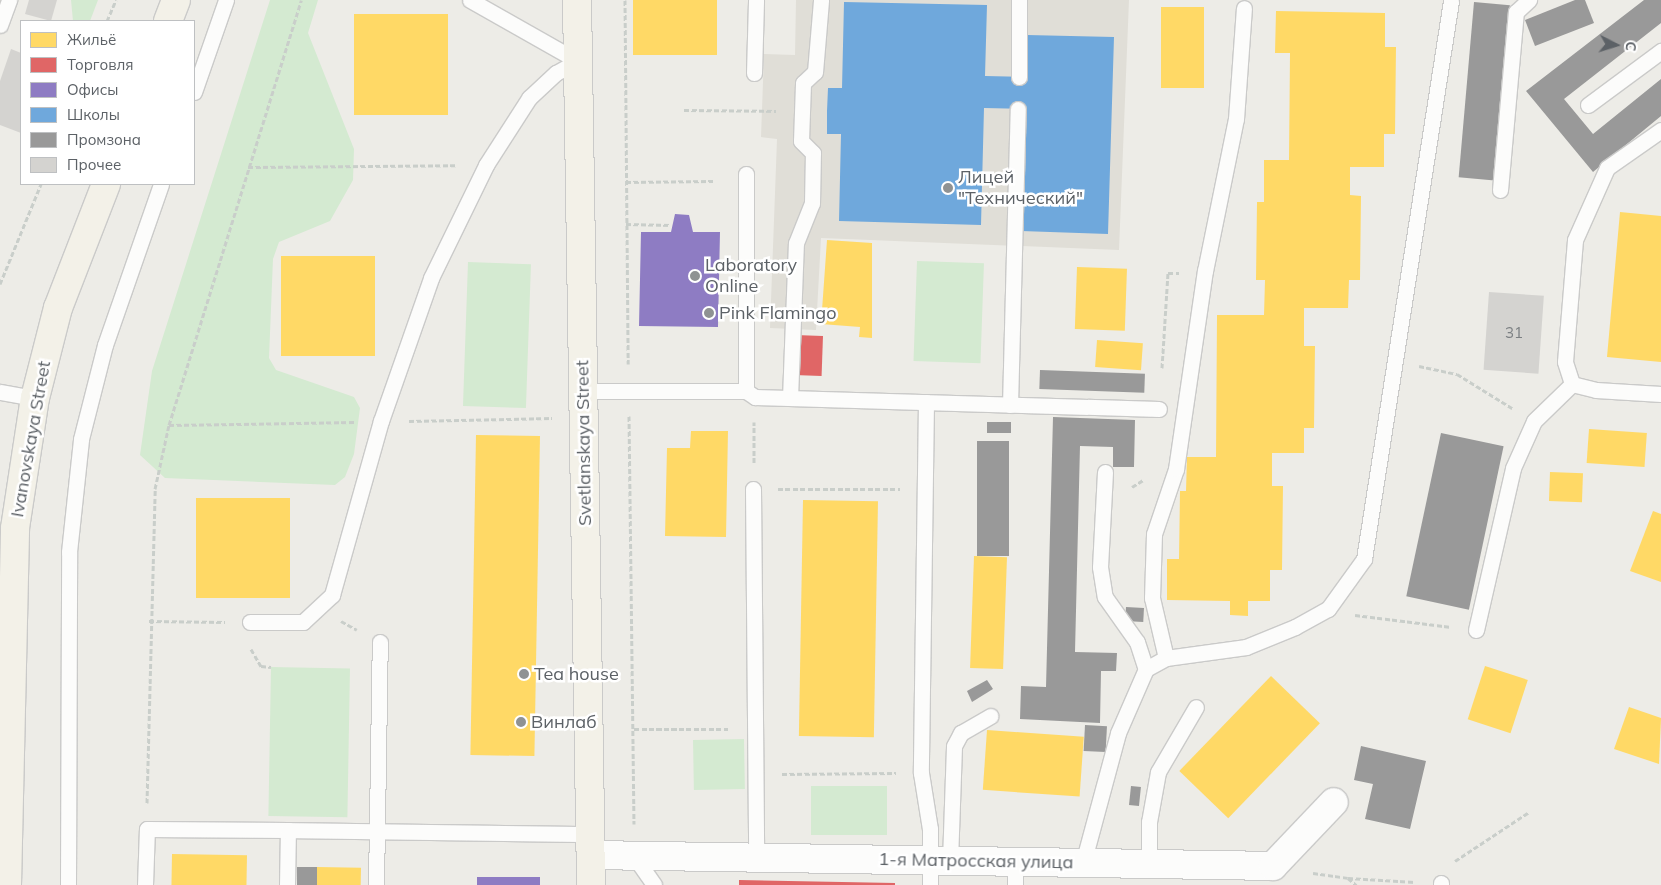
<!DOCTYPE html>
<html>
<head>
<meta charset="utf-8">
<style>
  body { margin:0 }
  #map { position:relative; width:1661px; height:885px; overflow:hidden; background:#edece7; font-family:Mulish,sans-serif }
  div>[style] { position:absolute }
  [style*='--x'] { left:calc(var(--x)*1px); top:calc(var(--y)*1px); width:calc(var(--w)*1px); rotate:calc(var(--a)*1deg) }
  .education>* { inset:0; background:#e0ded7 }
  .green>* { inset:0; background:#d4ead1; transform-origin:0 0 }
  .homes>* { inset:0; background:#ffd966; transform-origin:0 0 }
  .shops>* { inset:0; background:#e06666; transform-origin:0 0 }
  .offices>* { inset:0; background:#8e7cc3; transform-origin:0 0 }
  .schools>* { inset:0; background:#6fa8dc }
  .industry>* { inset:0; background:#999; transform-origin:0 0 }
  .building>* { inset:0; background:#d4d3d0; transform-origin:0 0 }
  .path>* { height:3px; margin-top:-1.5px; transform-origin:0; background:repeating-linear-gradient(90deg,#c9ceca 0 5px,transparent 0 7.5px) }
  .roads { filter:drop-shadow(1px 0 #cacac9) drop-shadow(-1px 0 #cacac9) drop-shadow(0 1px #cacac9) drop-shadow(0 -1px #cacac9) }
  .service>* { height:15px; margin:-7.5px; padding:0 7.5px; transform-origin:7.5px; border-radius:7.5px; background:#fcfcfb }
  .minor>* { height:28px; margin:-14px; padding:0 14px; transform-origin:14px; border-radius:14px; background:#fcfcfb }
  .primary>* { height:28px; margin:-14px; padding:0 14px; transform-origin:14px; border-radius:14px; background:#f3f1e8 }
  .dots>* { width:14px; height:14px; translate:-50% -50%; box-sizing:border-box; border:2px solid #fff; border-radius:50% }
  span { translate:-50% -50%; white-space:nowrap; text-align:center; line-height:1.15; -webkit-text-stroke:5px #fff; paint-order:stroke }
  .number-label { font-size:15px; color:#7b7f82 }
  .number-label span { -webkit-text-stroke-width:0 }
  .poi-label { font-size:18px; color:#5c6166 }
  .left { translate:0 -50%; text-align:left }
  .street-label { font-size:18px; color:#5c6166 }
  .legend { position:absolute; left:20px; top:20px; width:175px; height:165px; box-sizing:border-box; background:#fff; border:1px solid #bec0c2; margin:0; padding:6px 9px; list-style:none; font-size:15px; color:#5c6166 }
  .legend li { display:flex; align-items:center; gap:10px; height:25px }
  .legend b { width:25px; border:1px solid #bec0c2 }
  .north { position:absolute; left:1591px; top:20px; width:50px; height:50px; -webkit-text-stroke:4px #fff; paint-order:stroke; rotate:95deg; font-size:14px; font-weight:700; line-height:20px; text-align:center; color:#5c6166 }
  .north::after { content:''; display:block; margin:auto; width:18px; height:22px; background:#5c6166; clip-path:polygon(50% 0,100% 100%,50% 72%,0 100%) }
</style>
</head>
<body>
<div id="map">
  <div class="education">
    <i style="clip-path:polygon(796px 0,1129px 0,1119px 250px,821px 238px,816px 330px,770px 328px,777px 139px,761px 137px,764px 54px,795px 55px)"></i>
  </div>
  <div class="green">
    <i style="clip-path:polygon(71px 0,98px 0,90px 21px,73px 21px)"></i>
    <i style="clip-path:polygon(270px 0,318px 0,308px 33px,354px 149px,353px 180px,330px 221px,279px 242px,273px 259px,269px 358px,276px 370px,354px 397px,360px 408px,354px 454px,345px 477px,335px 485px,165px 478px,140px 455px,152px 371px)"></i>
    <i style="left:917px;top:261px;width:67px;height:100px;rotate:2deg"></i>
    <i style="left:468px;top:262px;width:63px;height:144px;rotate:2deg"></i>
    <i style="left:271px;top:667px;width:79px;height:149px;rotate:1deg"></i>
    <i style="left:744px;top:739px;width:50px;height:51px;rotate:89deg"></i>
    <i style="left:887px;top:786px;width:49px;height:76px;rotate:90deg"></i>
  </div>
  <div class="homes">
    <i style="left:633px;top:0;width:84px;height:55px"></i>
    <i style="left:1161px;top:7px;width:43px;height:81px"></i>
    <i style="clip-path:polygon(1276px 11px,1385px 13px,1385px 47px,1396px 47px,1395px 134px,1384px 134px,1384px 167px,1350px 167px,1350px 195px,1361px 196px,1360px 280px,1349px 280px,1348px 308px,1304px 308px,1304px 346px,1315px 346px,1314px 428px,1304px 428px,1304px 453px,1272px 453px,1272px 486px,1283px 486px,1282px 570px,1270px 570px,1270px 601px,1248px 601px,1248px 616px,1230px 615px,1230px 601px,1167px 600px,1167px 559px,1179px 559px,1180px 491px,1186px 491px,1187px 457px,1216px 457px,1217px 315px,1264px 315px,1265px 280px,1256px 280px,1257px 202px,1264px 202px,1264px 160px,1289px 160px,1290px 53px,1275px 53px)"></i>
    <i style="left:354px;top:14px;width:94px;height:101px"></i>
    <i style="clip-path:polygon(1620px 212px,1661px 216px,1661px 362px,1607px 357px)"></i>
    <i style="clip-path:polygon(827px 240px,872px 243px,872px 338px,859px 337px,860px 327px,821px 324px)"></i>
    <i style="left:281px;top:256px;width:94px;height:100px"></i>
    <i style="left:1077px;top:267px;width:50px;height:62px;rotate:2deg"></i>
    <i style="left:1097px;top:340px;width:46px;height:27px;rotate:4deg"></i>
    <i style="left:1589px;top:429px;width:58px;height:34px;rotate:4deg"></i>
    <i style="clip-path:polygon(691px 431px,728px 431px,726px 537px,665px 536px,667px 448px,690px 448px)"></i>
    <i style="left:476px;top:435px;width:64px;height:320px;rotate:1deg"></i>
    <i style="left:1550px;top:472px;width:33px;height:29px;rotate:2deg"></i>
    <i style="left:196px;top:498px;width:94px;height:100px"></i>
    <i style="left:803px;top:500px;width:75px;height:236px;rotate:1deg"></i>
    <i style="clip-path:polygon(1653px 511px,1661px 514px,1661px 582px,1630px 571px)"></i>
    <i style="left:974px;top:556px;width:33px;height:112px;rotate:2deg"></i>
    <i style="left:1485px;top:666px;width:45px;height:56px;rotate:18deg"></i>
    <i style="left:1271px;top:676px;width:68px;height:132px;rotate:44deg"></i>
    <i style="clip-path:polygon(1629px 707px,1661px 718px,1659px 764px,1614px 749px)"></i>
    <i style="left:987px;top:730px;width:97px;height:60px;rotate:4deg"></i>
    <i style="left:172px;top:854px;width:75px;height:31px;rotate:1deg"></i>
    <i style="left:317px;top:867px;width:44px;height:18px;rotate:1deg"></i>
  </div>
  <div class="shops">
    <i style="left:795px;top:335px;width:28px;height:40px;rotate:2deg"></i>
    <i style="clip-path:polygon(739px 880px,895px 883px,895px 885px,739px 885px)"></i>
  </div>
  <div class="offices">
    <i style="clip-path:polygon(675px 214px,689px 215px,693px 232px,720px 232px,718px 327px,639px 326px,641px 232px,671px 232px)"></i>
    <i style="left:540px;top:877px;width:8px;height:63px;rotate:90deg"></i>
  </div>
  <div class="schools">
    <i style="clip-path:polygon(844px 2px,987px 5px,985px 76px,1025px 77px,1027px 35px,1114px 37px,1108px 234px,1021px 231px,1025px 109px,984px 108px,981px 225px,839px 221px,841px 134px,827px 134px,827px 111px,828px 88px,842px 88px)"></i>
  </div>
  <div class="industry">
    <i style="clip-path:polygon(1575px 0,1585px 0,1594px 23px,1535px 46px,1525px 20px)"></i>
    <i style="clip-path:polygon(1644px 0,1661px 0,1661px 23px,1564px 99px,1593px 134px,1661px 79px,1661px 116px,1593px 172px,1526px 91px)"></i>
    <i style="left:1474px;top:2px;width:36px;height:176px;rotate:5deg"></i>
    <i style="left:1040px;top:370px;width:105px;height:19px;rotate:2deg"></i>
    <i style="clip-path:polygon(1053px 417px,1135px 420px,1134px 467px,1113px 467px,1113px 447px,1080px 446px,1075px 652px,1117px 653px,1116px 671px,1101px 671px,1100px 723px,1020px 719px,1021px 686px,1046px 687px)"></i>
    <i style="left:1011px;top:422px;width:11px;height:24px;rotate:90deg"></i>
    <i style="left:1441px;top:433px;width:64px;height:167px;rotate:12deg"></i>
    <i style="left:977px;top:441px;width:32px;height:115px"></i>
    <i style="left:1126px;top:607px;width:18px;height:14px;rotate:3deg"></i>
    <i style="clip-path:polygon(987px 680px,993px 689px,972px 702px,967px 691px)"></i>
    <i style="left:1085px;top:725px;width:22px;height:26px;rotate:3deg"></i>
    <i style="clip-path:polygon(1361px 746px,1426px 761px,1410px 829px,1365px 819px,1373px 784px,1354px 780px)"></i>
    <i style="left:1131px;top:786px;width:10px;height:19px;rotate:6deg"></i>
    <i style="left:297px;top:867px;width:20px;height:18px"></i>
  </div>
  <div class="building">
    <i style="clip-path:polygon(29px 0,57px 0,51px 21px,25px 14px)"></i>
    <i style="clip-path:polygon(11px 49px,21px 53px,21px 133px,0 125px,0 81px)"></i>
    <i style="left:1489px;top:292px;width:55px;height:78px;rotate:4deg"></i>
  </div>
  <div class="path">
    <i style="--x:625;--y:0;--w:364;--a:89.5"></i>
    <i style="--x:107;--y:21;--w:23;--a:-67"></i>
    <i style="--x:684;--y:110;--w:92;--a:0.6"></i>
    <i style="--x:248;--y:167;--w:209;--a:-0.5"></i>
    <i style="--x:626;--y:182;--w:87;--a:-0.7"></i>
    <i style="--x:626;--y:224;--w:45;--a:1.3"></i>
    <i style="--x:0;--y:284;--w:108;--a:-67.7"></i>
    <i style="--x:1419;--y:366;--w:39;--a:12"></i>
    <i style="--x:1457;--y:374;--w:65;--a:31.7"></i>
    <i style="--x:1162;--y:368;--w:95;--a:-86.4"></i>
    <i style="--x:1168;--y:273;--w:11;--a:0"></i>
    <i style="--x:629;--y:416;--w:408;--a:89.3"></i>
    <i style="--x:409;--y:421;--w:143;--a:-1.2"></i>
    <i style="--x:169;--y:425;--w:186;--a:-0.9"></i>
    <i style="--x:754;--y:463;--w:41;--a:-90"></i>
    <i style="--x:1132;--y:487;--w:13;--a:-32"></i>
    <i style="--x:778;--y:489;--w:122;--a:0"></i>
    <i style="--x:1355;--y:615;--w:97;--a:7.1"></i>
    <i style="--x:149;--y:621;--w:76;--a:0.8"></i>
    <i style="--x:341;--y:621;--w:18;--a:29"></i>
    <i style="--x:251;--y:649;--w:20;--a:60"></i>
    <i style="--x:261;--y:666;--w:10;--a:6"></i>
    <i style="--x:634;--y:729;--w:94;--a:0"></i>
    <i style="--x:782;--y:774;--w:114;--a:-0.5"></i>
    <i style="--x:147;--y:803;--w:314;--a:-88.5"></i>
    <i style="--x:155;--y:489;--w:66;--a:-77.7"></i>
    <i style="--x:169;--y:425;--w:445;--a:-72.7"></i>
    <i style="--x:1455;--y:861;--w:89;--a:-33.5"></i>
    <i style="--x:1313;--y:873;--w:35;--a:8"></i>
    <i style="--x:1348;--y:878;--w:11;--a:41"></i>
    <i style="--x:1348;--y:878;--w:67;--a:3.4"></i>
  </div>
  <div class="roads">
    <div class="service">
      <i style="--x:470;--y:0;--w:124;--a:29.5"></i>
      <i style="--x:0;--y:25;--w:27;--a:-70"></i>
      <i style="--x:754;--y:73;--w:73;--a:-88.4"></i>
      <i style="--x:1019;--y:77;--w:77;--a:-90"></i>
      <i style="--x:194;--y:92;--w:97;--a:-70.8"></i>
      <i style="--x:1588;--y:105;--w:91;--a:-36.5"></i>
      <i style="--x:1661;--y:130;--w:66;--a:144.9"></i>
      <i style="--x:1607;--y:168;--w:79;--a:114"></i>
      <i style="--x:1575;--y:240;--w:122;--a:94.7"></i>
      <i style="--x:1565;--y:362;--w:23;--a:72"></i>
      <i style="--x:1572;--y:384;--w:25;--a:14"></i>
      <i style="--x:1596;--y:390;--w:65;--a:3.5"></i>
      <i style="--x:1500;--y:190;--w:179;--a:-84.9"></i>
      <i style="--x:1516;--y:12;--w:18;--a:-43"></i>
      <i style="--x:584;--y:391;--w:162;--a:0"></i>
      <i style="--x:746;--y:391;--w:11;--a:34"></i>
      <i style="--x:755;--y:397;--w:404;--a:1.7"></i>
      <i style="--x:746;--y:391;--w:217;--a:-90"></i>
      <i style="--x:0;--y:392;--w:36;--a:10"></i>
      <i style="--x:790;--y:398;--w:155;--a:-87.8"></i>
      <i style="--x:796;--y:243;--w:43;--a:-68.2"></i>
      <i style="--x:812;--y:203;--w:50;--a:-88.9"></i>
      <i style="--x:813;--y:153;--w:17;--a:-135"></i>
      <i style="--x:801;--y:141;--w:58;--a:-88"></i>
      <i style="--x:803;--y:83;--w:16;--a:-43"></i>
      <i style="--x:815;--y:72;--w:72;--a:-85.2"></i>
      <i style="--x:926;--y:402;--w:371;--a:90.8"></i>
      <i style="--x:921;--y:773;--w:57;--a:80.9"></i>
      <i style="--x:930;--y:829;--w:56;--a:90"></i>
      <i style="--x:1010;--y:405;--w:296;--a:-88.5"></i>
      <i style="--x:1105;--y:472;--w:95;--a:93"></i>
      <i style="--x:1100;--y:567;--w:30;--a:81"></i>
      <i style="--x:1105;--y:597;--w:55;--a:54.6"></i>
      <i style="--x:1137;--y:642;--w:28;--a:72"></i>
      <i style="--x:753;--y:489;--w:369;--a:89.5"></i>
      <i style="--x:250;--y:622;--w:53;--a:0"></i>
      <i style="--x:303;--y:622;--w:40;--a:-43"></i>
      <i style="--x:332;--y:595;--w:181;--a:-74.3"></i>
      <i style="--x:381;--y:421;--w:151;--a:-70.7"></i>
      <i style="--x:431;--y:278;--w:126;--a:-64"></i>
      <i style="--x:486;--y:165;--w:80;--a:-57.3"></i>
      <i style="--x:529;--y:98;--w:37;--a:-43"></i>
      <i style="--x:556;--y:73;--w:25;--a:-29"></i>
      <i style="--x:1476;--y:630;--w:166;--a:-77.1"></i>
      <i style="--x:1513;--y:468;--w:51;--a:-65.9"></i>
      <i style="--x:1534;--y:421;--w:53;--a:-44.2"></i>
      <i style="--x:1166;--y:658;--w:62;--a:-103.1"></i>
      <i style="--x:1152;--y:598;--w:64;--a:-88.2"></i>
      <i style="--x:1154;--y:534;--w:69;--a:-71.3"></i>
      <i style="--x:1176;--y:469;--w:200;--a:-81.7"></i>
      <i style="--x:1205;--y:271;--w:155;--a:-78.5"></i>
      <i style="--x:1236;--y:119;--w:111;--a:-85.9"></i>
      <i style="--x:634;--y:856;--w:35;--a:55"></i>
      <i style="--x:950;--y:861;--w:115;--a:-88"></i>
      <i style="--x:954;--y:746;--w:15;--a:-62"></i>
      <i style="--x:961;--y:733;--w:34;--a:-30"></i>
      <i style="--x:1015;--y:862;--w:23;--a:90"></i>
      <i style="--x:1083;--y:863;--w:135;--a:-74.9"></i>
      <i style="--x:1118;--y:733;--w:70;--a:-66.4"></i>
      <i style="--x:1146;--y:669;--w:23;--a:-29"></i>
      <i style="--x:1166;--y:658;--w:81;--a:-7.8"></i>
      <i style="--x:1246;--y:647;--w:53;--a:-22.2"></i>
      <i style="--x:1295;--y:627;--w:38;--a:-29"></i>
      <i style="--x:1328;--y:609;--w:62;--a:-54.2"></i>
      <i style="--x:1364;--y:559;--w:565;--a:-81.14"></i>
      <i style="--x:1149;--y:865;--w:43;--a:-90"></i>
      <i style="--x:1149;--y:822;--w:51;--a:-79.8"></i>
      <i style="--x:1158;--y:772;--w:75;--a:-59.7"></i>
      <i style="--x:68;--y:885;--w:333;--a:-89.8"></i>
      <i style="--x:69;--y:552;--w:114;--a:-83.9"></i>
      <i style="--x:81;--y:439;--w:97;--a:-75.7"></i>
      <i style="--x:105;--y:345;--w:170;--a:-70.8"></i>
      <i style="--x:145;--y:885;--w:56;--a:-88"></i>
      <i style="--x:147;--y:829;--w:141;--a:0.4"></i>
      <i style="--x:287;--y:885;--w:55;--a:-89"></i>
      <i style="--x:288;--y:830;--w:302;--a:0.8"></i>
      <i style="--x:376;--y:885;--w:243;--a:-89.1"></i>
      <i style="--x:1441;--y:885;--w:2;--a:-90"></i>
    </div>
    <div class="minor">
      <i style="--x:591;--y:855;--w:682;--a:0.92"></i>
      <i style="--x:1273;--y:866;--w:88;--a:-46.4"></i>
    </div>
    <div class="primary">
      <i style="--x:577;--y:0;--w:885;--a:89.09"></i>
      <i style="--x:168;--y:21;--w:22;--a:-69"></i>
      <i style="--x:7;--y:885;--w:357;--a:-88.7"></i>
      <i style="--x:15;--y:528;--w:132;--a:-81.3"></i>
      <i style="--x:35;--y:398;--w:93;--a:-75.7"></i>
      <i style="--x:58;--y:308;--w:133;--a:-68.8"></i>
    </div>
  </div>
  <div class="dots">
    <i style="left:948px;top:188px;background:#8f9293"></i>
    <i style="left:695px;top:276px;background:#8f9293"></i>
    <i style="left:709px;top:313px;background:#8f9293"></i>
    <i style="left:524px;top:674px;background:#8f9293"></i>
    <i style="left:521px;top:722px;background:#8f9293"></i>
  </div>
  <div class="number-label">
    <span style="left:1514px;top:333px">31</span>
  </div>
  <div class="poi-label">
    <span class="left" style="left:958px;top:188px">Лицей<br>"Технический"</span>
    <span class="left" style="left:705px;top:276px">Laboratory<br>Online</span>
    <span class="left" style="left:719px;top:313px">Pink Flamingo</span>
    <span class="left" style="left:534px;top:674px">Tea house</span>
    <span class="left" style="left:531px;top:722px">Винлаб</span>
  </div>
  <div class="street-label">
    <span style="left:31px;top:439px;rotate:-80deg">Ivanovskaya Street</span>
    <span style="left:584px;top:443px;rotate:-91deg">Svetlanskaya Street</span>
    <span style="left:976px;top:861px;rotate:1deg">1-я Матросская улица</span>
  </div>
  <ul class="legend">
  <li><b style="height:14px;background:#ffd966"></b>Жильё</li>
  <li><b style="height:14px;background:#e06666"></b>Торговля</li>
  <li><b style="height:14px;background:#8e7cc3"></b>Офисы</li>
  <li><b style="height:14px;background:#6fa8dc"></b>Школы</li>
  <li><b style="height:14px;background:#999"></b>Промзона</li>
  <li><b style="height:14px;background:#d4d3d0"></b>Прочее</li>
  </ul>
  <div class="north">С</div>
</div>
</body>
</html>
